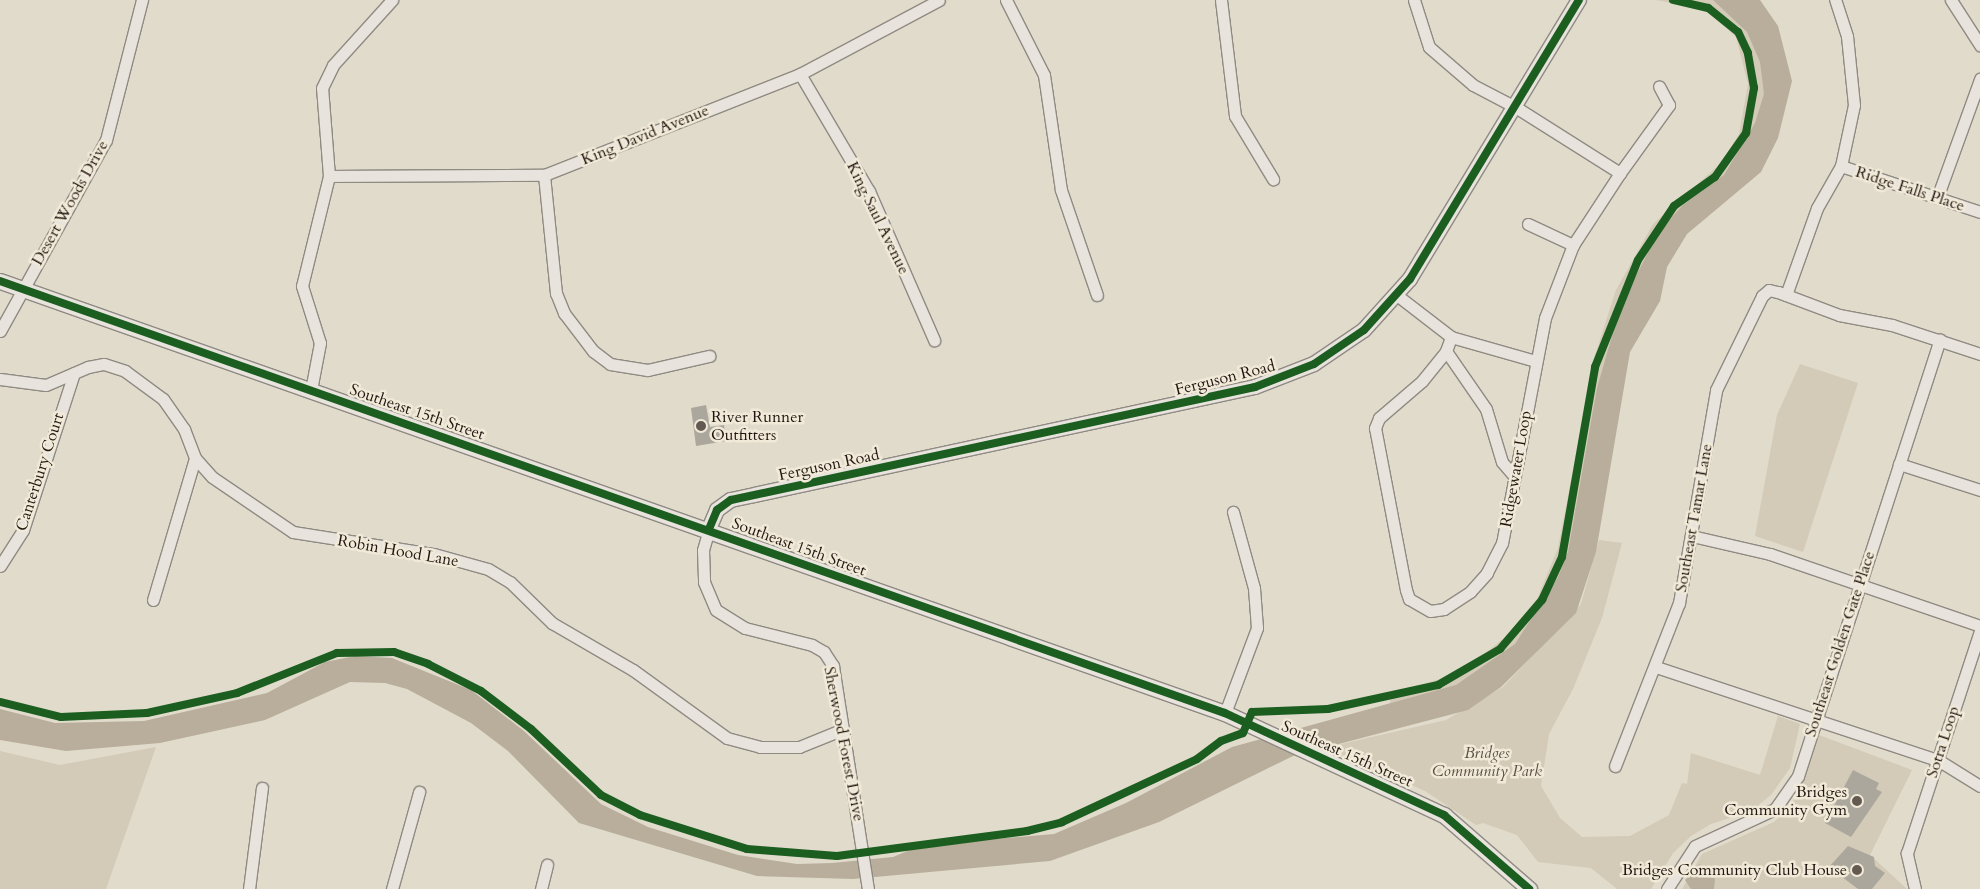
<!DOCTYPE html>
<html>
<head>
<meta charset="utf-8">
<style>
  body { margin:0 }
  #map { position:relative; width:1980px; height:889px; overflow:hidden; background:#e1dbcc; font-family:Cardo,serif }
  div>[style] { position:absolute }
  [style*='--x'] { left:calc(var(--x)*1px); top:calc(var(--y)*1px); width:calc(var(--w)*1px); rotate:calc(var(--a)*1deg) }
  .green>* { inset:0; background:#d3cab7 }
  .water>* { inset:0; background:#b8ae9b }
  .building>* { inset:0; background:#aca79d }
  .roads { filter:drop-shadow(1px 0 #8f8a82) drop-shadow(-1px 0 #8f8a82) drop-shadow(0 1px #8f8a82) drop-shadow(0 -1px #8f8a82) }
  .minor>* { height:11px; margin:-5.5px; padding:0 5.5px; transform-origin:5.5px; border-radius:5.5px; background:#e8e4dd }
  .tertiary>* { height:14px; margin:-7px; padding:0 7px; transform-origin:7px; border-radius:7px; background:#e8e4dd }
  .secondary>* { height:15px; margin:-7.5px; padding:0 7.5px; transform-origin:7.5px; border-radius:7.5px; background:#e8e4dd }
  .cycleway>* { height:8px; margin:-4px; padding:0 4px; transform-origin:4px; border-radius:4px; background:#1b5e20 }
  .dots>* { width:14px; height:14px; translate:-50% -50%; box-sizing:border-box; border:2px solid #f1ead8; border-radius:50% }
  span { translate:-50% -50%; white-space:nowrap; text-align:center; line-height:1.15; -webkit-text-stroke:5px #f1ead8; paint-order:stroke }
  .street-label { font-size:16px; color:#211511 }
  .poi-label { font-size:16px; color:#211511 }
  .left { translate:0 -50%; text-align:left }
  .right { translate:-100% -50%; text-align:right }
  .park-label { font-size:16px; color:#5b5045; font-style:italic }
</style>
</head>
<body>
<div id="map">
  <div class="green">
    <i style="clip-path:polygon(1656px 0,1736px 0,1755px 20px,1770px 115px,1641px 296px,1583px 551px,1520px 658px,1384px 720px,1393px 693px,1440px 679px,1477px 660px,1510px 633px,1537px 599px,1558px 548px,1595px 355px,1616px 290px,1653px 224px,1721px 163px,1739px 134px,1748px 84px,1736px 37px,1706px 10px)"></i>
    <i style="clip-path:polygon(1800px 364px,1858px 383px,1803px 552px,1755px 536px,1777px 415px)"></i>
    <i style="clip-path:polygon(1599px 540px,1622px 543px,1602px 618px,1573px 689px,1549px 734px,1541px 786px,1560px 818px,1582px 837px,1630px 836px,1669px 815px,1682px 783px,1687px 784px,1691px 753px,1760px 775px,1778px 716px,1800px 724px,1790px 768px,1771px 795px,1751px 811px,1711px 824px,1691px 836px,1673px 853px,1651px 889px,1617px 889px,1591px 868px,1538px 862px,1517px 835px,1483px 823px,1476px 825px,1425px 791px,1324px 748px,1446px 720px,1503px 687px,1581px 604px)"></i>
    <i style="clip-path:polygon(1819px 735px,1912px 770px,1870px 855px,1907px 889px,1682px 889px,1702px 854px,1774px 822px,1792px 805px)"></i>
    <i style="clip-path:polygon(156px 747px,106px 889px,0 889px,0 751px,60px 765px)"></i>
  </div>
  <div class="water">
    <i style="clip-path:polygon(1713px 0,1760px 0,1778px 26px,1792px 81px,1778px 138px,1761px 172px,1687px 234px,1667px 267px,1660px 301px,1630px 352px,1596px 552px,1576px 613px,1501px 687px,1468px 710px,1293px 756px,1159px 822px,1050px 861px,853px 879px,757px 876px,579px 823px,508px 751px,471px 723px,407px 689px,385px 683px,350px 682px,265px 720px,160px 743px,66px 751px,0 740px,0 709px,55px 723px,144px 721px,267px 693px,325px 662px,355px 656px,392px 658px,471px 690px,524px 731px,601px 804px,648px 827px,738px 855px,797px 864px,832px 863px,893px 857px,922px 845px,1054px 834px,1126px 803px,1232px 747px,1456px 685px,1515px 644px,1558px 577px,1568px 552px,1597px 388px,1621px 305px,1659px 231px,1683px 205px,1724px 175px,1755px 123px,1764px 94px,1760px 62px,1747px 32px)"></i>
    <i style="clip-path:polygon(1700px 864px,1715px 879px,1714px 889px,1691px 889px,1685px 880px)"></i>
  </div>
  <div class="building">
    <i style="clip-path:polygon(706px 405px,710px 427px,724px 425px,726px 441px,696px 446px,691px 408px)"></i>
    <i style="clip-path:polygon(1853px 770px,1879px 783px,1876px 789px,1882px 792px,1851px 837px,1825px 823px)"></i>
    <i style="clip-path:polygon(1848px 846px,1874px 857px,1875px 866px,1885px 873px,1872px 889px,1858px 889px,1829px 867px)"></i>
  </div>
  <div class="roads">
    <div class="minor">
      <i style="--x:1006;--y:0;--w:84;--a:63.1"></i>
      <i style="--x:1044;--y:75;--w:116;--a:81.6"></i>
      <i style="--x:1061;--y:190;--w:111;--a:71.1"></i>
      <i style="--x:1221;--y:0;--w:117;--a:83.1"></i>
      <i style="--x:1235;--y:116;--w:74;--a:58.9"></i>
      <i style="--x:1414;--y:0;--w:49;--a:72.3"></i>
      <i style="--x:1429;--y:47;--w:58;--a:40.8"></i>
      <i style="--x:1473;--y:85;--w:50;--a:27.6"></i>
      <i style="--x:1517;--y:108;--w:122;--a:32.3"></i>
      <i style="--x:1620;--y:173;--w:86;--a:123.1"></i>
      <i style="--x:1573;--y:245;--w:78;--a:111"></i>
      <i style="--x:1545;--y:318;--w:229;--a:100.8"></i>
      <i style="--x:1502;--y:543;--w:34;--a:117"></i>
      <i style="--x:1487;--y:573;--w:25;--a:132"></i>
      <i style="--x:1470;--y:592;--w:31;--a:147"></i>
      <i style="--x:1444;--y:609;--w:14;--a:172"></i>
      <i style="--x:1430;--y:611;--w:24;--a:-150"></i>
      <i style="--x:1409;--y:599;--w:9;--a:-108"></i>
      <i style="--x:1406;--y:590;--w:165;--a:-100.8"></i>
      <i style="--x:1375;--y:428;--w:11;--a:-68"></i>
      <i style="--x:1379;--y:418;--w:57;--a:-40.7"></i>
      <i style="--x:1422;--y:381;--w:38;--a:-51"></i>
      <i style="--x:1446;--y:351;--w:15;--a:-70"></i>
      <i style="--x:1951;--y:0;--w:54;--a:57.2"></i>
      <i style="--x:800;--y:74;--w:136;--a:59.5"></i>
      <i style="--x:869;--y:191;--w:163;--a:66.4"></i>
      <i style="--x:1841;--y:166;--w:146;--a:18.3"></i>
      <i style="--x:1620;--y:173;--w:84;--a:-54.2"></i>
      <i style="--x:1669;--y:105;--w:21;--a:-118"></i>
      <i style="--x:544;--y:175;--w:119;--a:84.2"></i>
      <i style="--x:556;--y:293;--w:22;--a:68"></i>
      <i style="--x:564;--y:313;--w:48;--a:52.7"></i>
      <i style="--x:593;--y:351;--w:21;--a:37"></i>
      <i style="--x:610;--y:364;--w:38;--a:9"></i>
      <i style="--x:648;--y:370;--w:63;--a:-12.9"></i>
      <i style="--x:329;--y:176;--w:215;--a:-0.3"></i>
      <i style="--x:544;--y:175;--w:275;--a:-21.5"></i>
      <i style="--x:800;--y:74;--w:157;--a:-28"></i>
      <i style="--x:1937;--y:198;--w:127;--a:-70.1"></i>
      <i style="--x:1528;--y:224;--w:50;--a:25"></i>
      <i style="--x:1786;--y:295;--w:92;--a:-70.4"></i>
      <i style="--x:1817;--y:208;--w:48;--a:-60.3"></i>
      <i style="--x:1841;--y:166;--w:62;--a:-78"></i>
      <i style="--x:1854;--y:105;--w:69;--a:-95.8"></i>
      <i style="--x:1847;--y:36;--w:38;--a:-108"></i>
      <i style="--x:1398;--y:296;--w:67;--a:37.7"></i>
      <i style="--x:1451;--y:337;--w:87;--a:15.9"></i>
      <i style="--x:0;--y:331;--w:218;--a:-61"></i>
      <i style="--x:106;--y:140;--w:145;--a:-75.6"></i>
      <i style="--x:1446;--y:351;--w:70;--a:55.4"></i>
      <i style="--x:1486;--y:409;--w:55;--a:73.2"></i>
      <i style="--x:1502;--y:462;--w:20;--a:49"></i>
      <i style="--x:0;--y:379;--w:46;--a:7.4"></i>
      <i style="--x:46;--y:385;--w:46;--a:-23.2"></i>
      <i style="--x:88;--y:367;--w:16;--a:-11"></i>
      <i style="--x:104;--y:364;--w:22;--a:18"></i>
      <i style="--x:125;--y:371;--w:47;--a:36.4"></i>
      <i style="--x:163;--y:399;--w:37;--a:55"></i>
      <i style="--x:184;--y:429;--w:31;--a:69"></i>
      <i style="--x:195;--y:458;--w:25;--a:48"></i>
      <i style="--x:212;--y:477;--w:98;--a:34.2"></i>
      <i style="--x:293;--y:532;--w:143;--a:8.9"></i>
      <i style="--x:434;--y:554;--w:56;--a:15.5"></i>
      <i style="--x:488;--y:569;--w:26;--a:31"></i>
      <i style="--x:510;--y:582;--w:59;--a:44.3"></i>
      <i style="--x:552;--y:623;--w:94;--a:30.1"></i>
      <i style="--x:633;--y:670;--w:116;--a:35.9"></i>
      <i style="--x:727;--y:738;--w:34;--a:15"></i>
      <i style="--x:760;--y:747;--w:39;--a:0"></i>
      <i style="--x:799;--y:747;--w:45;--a:-22"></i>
      <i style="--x:311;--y:390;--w:48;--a:-79.2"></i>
      <i style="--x:320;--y:343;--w:60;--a:-107.5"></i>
      <i style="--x:302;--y:286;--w:113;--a:-76.2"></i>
      <i style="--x:329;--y:176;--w:88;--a:-94.5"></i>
      <i style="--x:322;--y:88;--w:25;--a:-64"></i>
      <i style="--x:333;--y:65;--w:88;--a:-47.8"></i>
      <i style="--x:1899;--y:464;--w:85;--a:17.8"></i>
      <i style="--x:709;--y:529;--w:22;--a:106"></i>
      <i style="--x:703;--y:550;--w:32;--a:88"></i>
      <i style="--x:704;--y:582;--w:30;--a:67"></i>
      <i style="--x:716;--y:610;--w:34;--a:32"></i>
      <i style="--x:745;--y:628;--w:69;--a:14.2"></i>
      <i style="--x:812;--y:645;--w:14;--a:30"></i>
      <i style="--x:824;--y:652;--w:17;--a:57"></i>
      <i style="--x:833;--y:666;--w:226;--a:81.1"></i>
      <i style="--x:1692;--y:536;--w:80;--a:13"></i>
      <i style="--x:1770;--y:554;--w:222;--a:18.9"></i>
      <i style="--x:0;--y:566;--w:43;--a:-57.4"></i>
      <i style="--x:23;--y:530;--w:165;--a:-72"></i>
      <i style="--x:153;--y:600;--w:148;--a:-73.5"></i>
      <i style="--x:1656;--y:667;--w:297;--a:18.3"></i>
      <i style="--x:1938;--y:760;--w:49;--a:31.8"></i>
      <i style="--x:1225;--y:713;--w:91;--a:-69.4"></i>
      <i style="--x:1257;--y:628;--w:40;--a:-94.3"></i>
      <i style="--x:1254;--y:588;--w:79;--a:-105.4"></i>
      <i style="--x:1615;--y:766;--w:175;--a:-68.6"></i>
      <i style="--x:1679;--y:603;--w:216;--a:-80.1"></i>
      <i style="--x:1716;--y:390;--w:105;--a:-63.9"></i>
      <i style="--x:1762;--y:296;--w:9;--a:-41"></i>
      <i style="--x:1769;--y:290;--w:9;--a:13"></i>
      <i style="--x:1778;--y:292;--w:65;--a:20.7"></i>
      <i style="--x:1839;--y:315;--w:54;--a:10.7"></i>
      <i style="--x:1892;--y:325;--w:93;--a:18.2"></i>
      <i style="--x:249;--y:889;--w:102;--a:-82.7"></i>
      <i style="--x:392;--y:889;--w:101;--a:-74.4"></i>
      <i style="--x:541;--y:889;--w:25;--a:-76"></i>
      <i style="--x:1667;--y:889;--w:51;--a:-56.9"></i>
      <i style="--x:1695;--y:846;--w:88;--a:-24.8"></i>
      <i style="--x:1775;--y:809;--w:40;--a:-55.1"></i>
      <i style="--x:1798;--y:776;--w:459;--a:-72"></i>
      <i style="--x:1915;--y:889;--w:37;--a:-103"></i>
      <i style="--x:1907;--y:853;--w:234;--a:-71.8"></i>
    </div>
    <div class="tertiary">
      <i style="--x:709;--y:529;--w:21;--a:-67"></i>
      <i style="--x:717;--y:510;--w:17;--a:-36"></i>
      <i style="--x:731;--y:500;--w:536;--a:-12.17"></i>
      <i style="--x:1255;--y:387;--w:63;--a:-21.3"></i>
      <i style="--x:1314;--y:364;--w:60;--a:-34.2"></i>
      <i style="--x:1364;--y:330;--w:69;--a:-48"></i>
      <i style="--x:1410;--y:279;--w:326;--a:-58.8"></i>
    </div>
    <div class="secondary">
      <i style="--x:0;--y:281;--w:1299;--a:19.43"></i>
      <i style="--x:1225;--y:713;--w:242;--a:25"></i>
      <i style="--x:1444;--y:815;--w:113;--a:41"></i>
    </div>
  </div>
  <div class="cycleway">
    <i style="--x:0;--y:281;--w:1299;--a:19.43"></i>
    <i style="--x:1225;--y:713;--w:242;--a:25"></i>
    <i style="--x:1444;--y:815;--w:113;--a:41"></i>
    <i style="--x:709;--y:529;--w:21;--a:-67"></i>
    <i style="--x:717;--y:510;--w:17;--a:-36"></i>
    <i style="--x:731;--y:500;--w:536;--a:-12.17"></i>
    <i style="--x:1255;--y:387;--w:63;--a:-21.3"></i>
    <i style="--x:1314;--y:364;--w:60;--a:-34.2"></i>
    <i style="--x:1364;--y:330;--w:69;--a:-48"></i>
    <i style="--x:1410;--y:279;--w:326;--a:-58.8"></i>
    <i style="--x:0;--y:702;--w:63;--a:13.8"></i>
    <i style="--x:61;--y:717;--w:86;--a:-2.7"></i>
    <i style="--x:147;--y:713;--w:92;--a:-12.5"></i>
    <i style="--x:237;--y:693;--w:108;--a:-21.8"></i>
    <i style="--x:337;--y:653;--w:57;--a:-1"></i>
    <i style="--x:394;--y:652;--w:36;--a:19"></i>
    <i style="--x:428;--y:664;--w:59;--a:27"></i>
    <i style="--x:481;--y:691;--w:63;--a:37.2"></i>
    <i style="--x:531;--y:729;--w:96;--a:43.3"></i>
    <i style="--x:601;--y:795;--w:44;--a:27.1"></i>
    <i style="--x:640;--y:815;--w:112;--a:17.6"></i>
    <i style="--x:747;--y:849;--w:90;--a:4.4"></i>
    <i style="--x:837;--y:856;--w:192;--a:-7.5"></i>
    <i style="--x:1027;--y:831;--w:36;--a:-14"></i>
    <i style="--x:1062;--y:822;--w:149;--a:-25"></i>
    <i style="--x:1197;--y:759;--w:30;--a:-37"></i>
    <i style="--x:1221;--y:741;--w:23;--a:-20"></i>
    <i style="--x:1243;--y:733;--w:23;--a:-67"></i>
    <i style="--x:1252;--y:712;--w:76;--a:-2.3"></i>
    <i style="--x:1328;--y:709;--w:113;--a:-12.3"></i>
    <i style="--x:1438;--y:685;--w:72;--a:-30.1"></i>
    <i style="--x:1500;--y:649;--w:65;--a:-49.4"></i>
    <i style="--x:1542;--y:600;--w:47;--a:-65.1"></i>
    <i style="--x:1562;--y:557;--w:193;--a:-80.1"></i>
    <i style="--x:1595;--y:367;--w:115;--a:-68.1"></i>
    <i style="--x:1638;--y:260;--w:65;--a:-56.3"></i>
    <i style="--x:1674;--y:206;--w:50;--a:-35.3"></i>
    <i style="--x:1715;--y:177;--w:54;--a:-54.8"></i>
    <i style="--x:1746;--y:133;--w:46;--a:-79.9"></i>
    <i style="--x:1754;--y:88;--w:36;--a:-100"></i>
    <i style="--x:1748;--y:53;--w:23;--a:-115"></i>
    <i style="--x:1738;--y:32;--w:38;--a:-141"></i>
    <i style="--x:1708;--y:8;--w:36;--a:-167"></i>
  </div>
  <div class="dots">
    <i style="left:701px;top:426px;background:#645a52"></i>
    <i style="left:1857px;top:801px;background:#645a52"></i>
    <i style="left:1857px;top:870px;background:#645a52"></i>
  </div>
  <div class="street-label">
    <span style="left:645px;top:135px;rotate:-22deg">King David Avenue</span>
    <span style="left:1910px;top:189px;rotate:18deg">Ridge Falls Place</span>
    <span style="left:70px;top:203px;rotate:-61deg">Desert Woods Drive</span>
    <span style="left:878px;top:218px;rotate:64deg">King Saul Avenue</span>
    <span style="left:1225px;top:378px;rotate:-14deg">Ferguson Road</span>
    <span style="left:417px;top:412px;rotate:19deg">Southeast 15th Street</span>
    <span style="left:829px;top:465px;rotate:-12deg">Ferguson Road</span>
    <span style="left:1516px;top:469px;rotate:-80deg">Ridgewater Loop</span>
    <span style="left:40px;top:472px;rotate:-72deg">Canterbury Court</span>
    <span style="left:1694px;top:518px;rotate:-80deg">Southeast Tamar Lane</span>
    <span style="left:799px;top:547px;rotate:20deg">Southeast 15th Street</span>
    <span style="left:398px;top:551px;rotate:10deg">Robin Hood Lane</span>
    <span style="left:1840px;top:644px;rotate:-72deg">Southeast Golden Gate Place</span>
    <span style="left:1943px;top:742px;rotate:-72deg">Sotra Loop</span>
    <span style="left:844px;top:744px;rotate:79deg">Sherwood Forest Drive</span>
    <span style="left:1347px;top:754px;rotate:24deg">Southeast 15th Street</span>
  </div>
  <div class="poi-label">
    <span class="left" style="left:711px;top:426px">River Runner<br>Outfitters</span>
    <span class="right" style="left:1847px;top:801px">Bridges<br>Community Gym</span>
    <span class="right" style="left:1847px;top:870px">Bridges Community Club House</span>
  </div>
  <div class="park-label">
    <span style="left:1487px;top:762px">Bridges<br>Community Park</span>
  </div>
</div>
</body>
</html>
